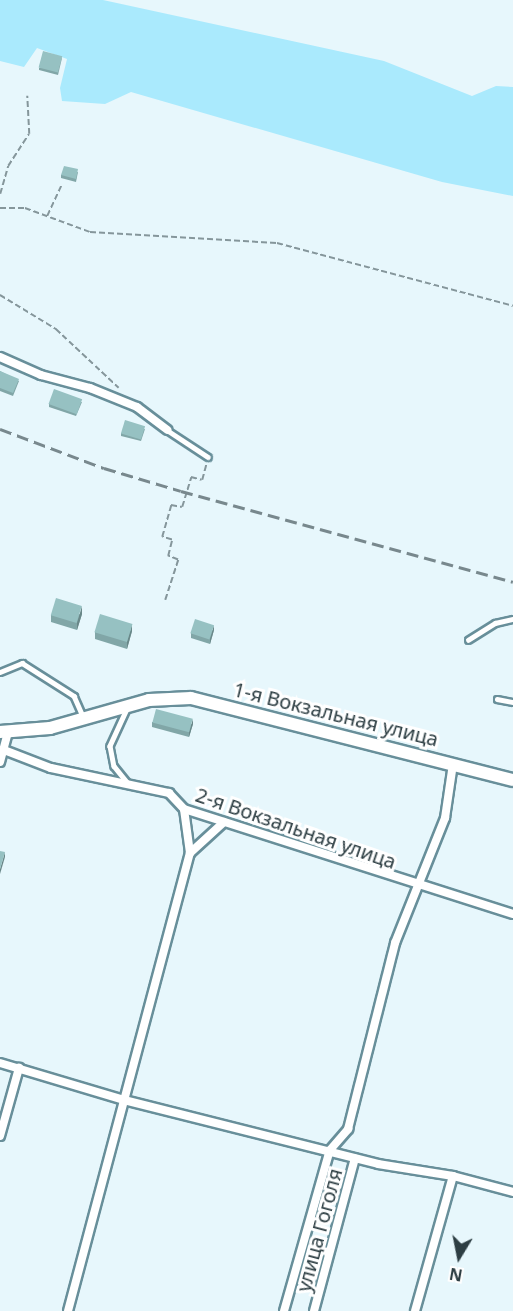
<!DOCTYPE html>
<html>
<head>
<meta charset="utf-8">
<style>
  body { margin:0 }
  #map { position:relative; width:513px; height:1311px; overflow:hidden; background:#e7f7fc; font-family:"Noto Sans",sans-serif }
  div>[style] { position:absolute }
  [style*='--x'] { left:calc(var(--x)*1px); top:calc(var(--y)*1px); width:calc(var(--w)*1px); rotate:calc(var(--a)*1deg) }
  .green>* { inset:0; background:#aaeafd }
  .path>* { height:1.5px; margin-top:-0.75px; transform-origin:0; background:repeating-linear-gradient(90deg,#85969b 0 6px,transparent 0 9px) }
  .roads { filter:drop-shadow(2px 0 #688f9a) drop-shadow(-2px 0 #688f9a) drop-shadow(0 2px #688f9a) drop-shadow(0 -2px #688f9a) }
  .lane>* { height:4.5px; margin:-2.25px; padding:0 2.25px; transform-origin:2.25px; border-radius:2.25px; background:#fff }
  .street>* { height:8px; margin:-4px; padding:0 4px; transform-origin:4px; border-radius:4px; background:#fff }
  .secondary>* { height:12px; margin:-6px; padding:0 6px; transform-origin:6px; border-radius:6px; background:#fff }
  .rail>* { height:3px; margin-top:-1.5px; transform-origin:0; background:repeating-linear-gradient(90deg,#78888d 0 12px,transparent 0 18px) }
  .wall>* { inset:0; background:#81a6a7 }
  .shaded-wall>* { inset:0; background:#698788 }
  .building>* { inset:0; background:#96c1c2; transform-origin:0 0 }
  span { translate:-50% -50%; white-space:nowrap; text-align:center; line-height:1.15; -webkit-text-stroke:6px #fff; paint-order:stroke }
  .street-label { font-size:20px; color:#2d3e43 }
  .north { position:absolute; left:429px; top:1227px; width:60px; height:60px; -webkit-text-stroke:4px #fff; paint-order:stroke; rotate:190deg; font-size:16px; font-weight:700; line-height:24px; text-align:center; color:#2d3e43 }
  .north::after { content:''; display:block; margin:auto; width:21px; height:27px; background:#2d3e43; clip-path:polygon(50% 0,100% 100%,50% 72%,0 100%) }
</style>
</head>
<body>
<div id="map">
  <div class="green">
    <i style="clip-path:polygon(0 0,103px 0,384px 61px,472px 96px,496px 86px,513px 87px,513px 196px,442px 182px,131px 92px,105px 104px,62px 101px,60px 88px,67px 59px,37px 48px,24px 67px,0 61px)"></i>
  </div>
  <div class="path">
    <i style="--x:0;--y:194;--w:29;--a:-74"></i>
    <i style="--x:8;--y:166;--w:38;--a:-57"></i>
    <i style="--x:29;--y:134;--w:38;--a:-93"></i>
    <i style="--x:0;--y:208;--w:25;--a:0"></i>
    <i style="--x:25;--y:208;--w:69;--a:20.3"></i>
    <i style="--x:90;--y:232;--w:187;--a:3.4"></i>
    <i style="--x:277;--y:243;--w:244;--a:14.9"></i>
    <i style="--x:47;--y:216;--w:33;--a:-65"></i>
    <i style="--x:0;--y:295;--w:66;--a:31.3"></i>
    <i style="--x:56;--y:329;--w:86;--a:43.1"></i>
    <i style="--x:165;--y:600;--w:42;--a:-72"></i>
    <i style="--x:178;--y:560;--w:11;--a:-158"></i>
    <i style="--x:168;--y:556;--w:16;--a:-76"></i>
    <i style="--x:172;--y:540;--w:10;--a:-163"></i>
    <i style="--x:162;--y:537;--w:33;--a:-74"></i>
    <i style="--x:171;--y:505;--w:11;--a:10"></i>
    <i style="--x:182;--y:507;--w:31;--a:-73"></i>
    <i style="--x:191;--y:477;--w:11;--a:15"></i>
    <i style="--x:202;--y:480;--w:16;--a:-75"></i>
  </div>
  <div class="roads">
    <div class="lane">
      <i style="--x:167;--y:430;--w:49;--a:33.4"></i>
      <i style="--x:468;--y:640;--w:32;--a:-32"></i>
      <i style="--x:495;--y:623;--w:18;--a:-13"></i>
      <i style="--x:0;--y:672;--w:24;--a:-22"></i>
      <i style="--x:22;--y:663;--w:62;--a:32.4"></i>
      <i style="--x:74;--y:696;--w:22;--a:66"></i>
      <i style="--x:497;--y:699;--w:16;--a:11"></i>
      <i style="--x:127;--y:709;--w:41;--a:114.7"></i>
      <i style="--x:110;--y:746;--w:20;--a:79"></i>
      <i style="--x:114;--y:766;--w:21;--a:51"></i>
    </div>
    <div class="street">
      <i style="--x:0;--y:357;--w:45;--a:23.7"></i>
      <i style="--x:41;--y:375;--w:51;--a:14.9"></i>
      <i style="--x:90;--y:388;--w:51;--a:22"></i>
      <i style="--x:137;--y:407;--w:38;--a:37"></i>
      <i style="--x:4;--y:750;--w:50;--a:21"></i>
      <i style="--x:51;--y:768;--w:121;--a:12"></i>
      <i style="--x:169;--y:793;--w:22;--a:47"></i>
      <i style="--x:184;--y:809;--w:345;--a:17.7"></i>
      <i style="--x:0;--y:762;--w:30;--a:-75"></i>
      <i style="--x:190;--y:853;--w:46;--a:-42.4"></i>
      <i style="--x:0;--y:1063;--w:129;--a:16.6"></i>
      <i style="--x:124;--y:1100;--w:262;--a:14.1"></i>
      <i style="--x:378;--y:1164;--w:76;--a:9.1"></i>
      <i style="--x:453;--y:1176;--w:62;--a:14.9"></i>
      <i style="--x:0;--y:1136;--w:71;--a:-74.4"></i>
      <i style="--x:68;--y:1311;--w:474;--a:-75.1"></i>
      <i style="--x:190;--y:853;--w:44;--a:-97.8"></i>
      <i style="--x:284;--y:1311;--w:167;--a:-74.1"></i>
      <i style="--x:330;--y:1150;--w:28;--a:-49"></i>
      <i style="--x:348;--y:1129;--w:192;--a:-75.8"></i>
      <i style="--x:395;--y:943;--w:135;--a:-68.2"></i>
      <i style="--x:445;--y:818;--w:55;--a:-81.6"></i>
      <i style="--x:314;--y:1311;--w:158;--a:-75"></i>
      <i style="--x:415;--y:1311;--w:140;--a:-74.3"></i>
    </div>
    <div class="secondary">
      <i style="--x:0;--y:732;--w:50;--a:-4.6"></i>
      <i style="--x:50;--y:728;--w:103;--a:-15.8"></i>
      <i style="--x:149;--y:700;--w:42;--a:-2.7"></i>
      <i style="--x:191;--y:698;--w:332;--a:14.3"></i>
    </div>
  </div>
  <div class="rail">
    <i style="--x:0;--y:429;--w:111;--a:20.6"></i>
    <i style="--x:104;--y:468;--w:80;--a:16.6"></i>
    <i style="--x:181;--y:491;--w:344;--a:15.3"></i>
  </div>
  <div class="wall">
    <i style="clip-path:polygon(62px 58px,58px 75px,39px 70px,39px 68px)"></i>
    <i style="clip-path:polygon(78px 172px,76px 182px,61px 178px,61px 175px)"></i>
    <i style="clip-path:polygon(0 371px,19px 381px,13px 396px,0 391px)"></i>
    <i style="clip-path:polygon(82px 402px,76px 416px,49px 407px,49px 404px)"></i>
    <i style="clip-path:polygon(145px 429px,141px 441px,121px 436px,121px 433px)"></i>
    <i style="clip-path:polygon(82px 614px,77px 630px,51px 622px,51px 615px)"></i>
    <i style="clip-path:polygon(214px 630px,210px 644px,191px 638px,191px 633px)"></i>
    <i style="clip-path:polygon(132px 631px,127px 649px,95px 639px,95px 632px)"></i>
    <i style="clip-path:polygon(152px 722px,193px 724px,189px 737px,152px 727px)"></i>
  </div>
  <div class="shaded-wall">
    <i style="clip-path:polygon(82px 606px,82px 614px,77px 630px,77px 623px)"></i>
    <i style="clip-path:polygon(132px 624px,132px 631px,127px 649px,127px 642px)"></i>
    <i style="clip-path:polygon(214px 625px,214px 630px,210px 644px,210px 639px)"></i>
    <i style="clip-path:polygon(193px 719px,193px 724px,189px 737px,189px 732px)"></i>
    <i style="clip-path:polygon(5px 852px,5px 857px,0 874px,0 869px)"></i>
  </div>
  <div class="building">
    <i style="left:43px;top:51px;width:20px;height:17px;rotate:15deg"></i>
    <i style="clip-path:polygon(64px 166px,78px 169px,76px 179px,61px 175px)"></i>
    <i style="clip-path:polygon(0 371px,19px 379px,13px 393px,0 388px)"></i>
    <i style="left:54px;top:389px;width:30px;height:16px;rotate:20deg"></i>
    <i style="left:125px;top:420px;width:21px;height:14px;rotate:17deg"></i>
    <i style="left:56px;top:598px;width:27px;height:18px;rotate:17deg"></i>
    <i style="left:100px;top:614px;width:34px;height:19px;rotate:17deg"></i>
    <i style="left:195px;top:619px;width:20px;height:15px;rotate:18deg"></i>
    <i style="left:156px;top:709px;width:38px;height:14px;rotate:15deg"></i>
    <i style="clip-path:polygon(0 851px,5px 852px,0 869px)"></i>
  </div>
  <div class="street-label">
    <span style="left:336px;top:714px;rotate:14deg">1-я Вокзальная улица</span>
    <span style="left:296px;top:828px;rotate:19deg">2-я Вокзальная улица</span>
    <span style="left:319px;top:1230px;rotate:-75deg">улица Гоголя</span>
  </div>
  <div class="north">N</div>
</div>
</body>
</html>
